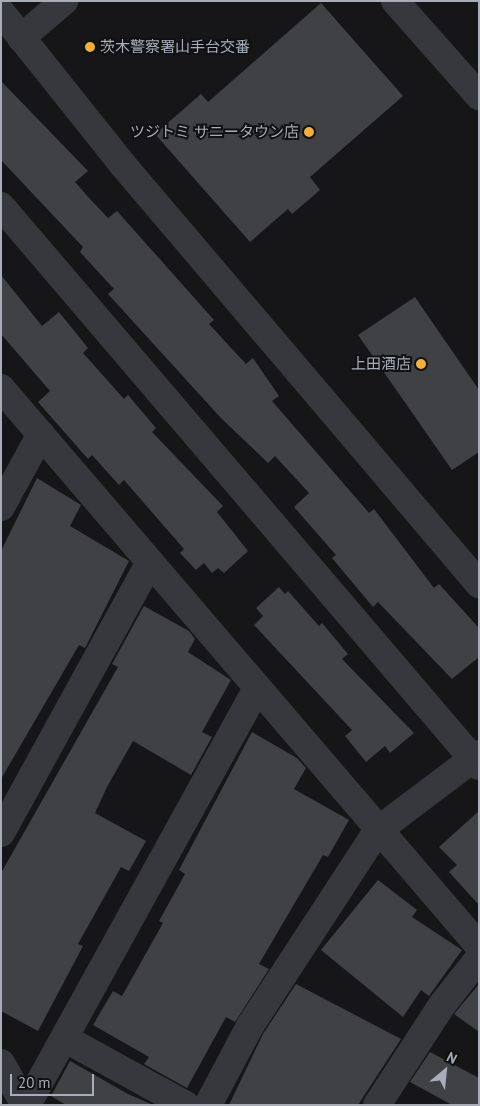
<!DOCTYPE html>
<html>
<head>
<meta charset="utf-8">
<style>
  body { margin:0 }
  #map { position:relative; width:480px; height:1106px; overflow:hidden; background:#161618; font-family:"PT Sans","Noto Sans JP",sans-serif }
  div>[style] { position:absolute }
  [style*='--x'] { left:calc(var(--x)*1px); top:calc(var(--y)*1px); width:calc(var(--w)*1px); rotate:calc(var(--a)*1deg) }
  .building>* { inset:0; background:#404145 }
  .minor>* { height:28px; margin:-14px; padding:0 14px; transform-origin:14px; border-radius:14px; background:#37383d }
  .dots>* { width:14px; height:14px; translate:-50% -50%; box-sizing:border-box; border:2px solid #111113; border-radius:50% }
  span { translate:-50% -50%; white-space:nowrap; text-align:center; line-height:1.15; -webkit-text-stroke:4px #111113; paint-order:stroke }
  .poi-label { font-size:15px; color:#a8adb8 }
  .left { translate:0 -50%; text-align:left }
  .right { translate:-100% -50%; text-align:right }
  .frame { position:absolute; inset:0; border:2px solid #a8adb8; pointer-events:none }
  .north { position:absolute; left:420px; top:1046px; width:50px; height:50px; -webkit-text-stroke:4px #111113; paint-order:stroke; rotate:28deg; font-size:14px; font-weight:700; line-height:20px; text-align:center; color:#a8adb8 }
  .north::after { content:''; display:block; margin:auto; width:18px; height:22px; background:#a8adb8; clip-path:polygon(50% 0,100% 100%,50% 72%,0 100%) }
  .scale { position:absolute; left:10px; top:1074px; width:84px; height:22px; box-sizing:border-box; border:2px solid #a8adb8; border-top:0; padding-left:6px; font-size:15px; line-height:18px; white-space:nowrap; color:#a8adb8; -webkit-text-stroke:4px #111113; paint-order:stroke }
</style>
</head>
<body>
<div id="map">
  <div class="building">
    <i style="clip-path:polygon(321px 3px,403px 96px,310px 177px,320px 190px,292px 214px,288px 209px,250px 242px,155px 134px,201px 94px,208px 102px)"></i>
    <i style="clip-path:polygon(1px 81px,88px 171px,75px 182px,90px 199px,108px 218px,117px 211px,214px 320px,209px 324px,246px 364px,253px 358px,279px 396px,272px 401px,369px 513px,374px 509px,434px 588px,439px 584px,479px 628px,479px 657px,452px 679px,378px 602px,373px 607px,332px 558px,336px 555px,294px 507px,309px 493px,275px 456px,268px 463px,220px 417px,108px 294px,114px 289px,80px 252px,83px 247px,1px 160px)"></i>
    <i style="clip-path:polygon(1px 275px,42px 326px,59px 312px,88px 348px,83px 353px,124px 399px,128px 395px,156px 428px,152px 432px,223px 506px,217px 512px,248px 551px,224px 573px,218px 568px,212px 573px,204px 563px,196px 570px,180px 553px,184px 549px,124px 480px,119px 485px,92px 455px,88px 459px,38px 402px,50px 391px,1px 334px)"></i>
    <i style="clip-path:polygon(415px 297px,479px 390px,479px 452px,452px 470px,358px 335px)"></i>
    <i style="clip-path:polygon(37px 478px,81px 505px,70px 526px,129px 561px,85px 648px,79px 645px,1px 779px,1px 551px)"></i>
    <i style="clip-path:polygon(279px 587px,285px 594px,288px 591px,319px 626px,322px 623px,348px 654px,342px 659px,414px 733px,390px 753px,385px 746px,366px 762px,345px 736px,352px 730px,254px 625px,263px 616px,256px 608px)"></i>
    <i style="clip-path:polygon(144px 606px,189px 631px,195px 639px,188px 652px,231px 680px,202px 732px,212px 737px,191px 775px,133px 741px,107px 787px,95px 813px,146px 841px,129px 871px,121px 867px,78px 944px,83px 946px,38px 1031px,1px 1011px,1px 873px,118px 667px,112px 664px)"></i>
    <i style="clip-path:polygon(252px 732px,297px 758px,306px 768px,294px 789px,349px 820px,328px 857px,323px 855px,259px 964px,269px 969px,235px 1022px,226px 1017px,187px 1088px,144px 1064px,149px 1057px,93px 1025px,113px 991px,122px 996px,163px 923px,159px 921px,185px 874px,179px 870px)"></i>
    <i style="clip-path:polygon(479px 811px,479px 905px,449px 872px,457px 865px,439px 847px)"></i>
    <i style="clip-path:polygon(378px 880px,417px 910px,412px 917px,462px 950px,429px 996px,421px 990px,403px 1017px,321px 950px)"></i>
    <i style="clip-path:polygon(296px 984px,401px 1039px,358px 1105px,229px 1105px,263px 1034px)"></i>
    <i style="clip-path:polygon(479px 984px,479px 1032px,454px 1014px)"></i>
    <i style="clip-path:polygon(430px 1052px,479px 1078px,479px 1105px,452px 1105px,410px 1082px)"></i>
    <i style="clip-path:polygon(70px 1061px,128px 1094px,153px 1105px,66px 1105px,51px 1096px)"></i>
  </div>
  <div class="minor">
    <i style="--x:395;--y:1;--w:127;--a:48.5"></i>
    <i style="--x:1;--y:12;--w:196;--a:51.4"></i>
    <i style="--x:123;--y:165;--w:550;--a:49.65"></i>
    <i style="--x:21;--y:38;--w:57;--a:-40.7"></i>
    <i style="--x:1;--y:206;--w:736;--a:49.52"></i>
    <i style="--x:1;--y:388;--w:735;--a:49.42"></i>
    <i style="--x:1;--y:507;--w:83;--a:-61.3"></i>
    <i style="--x:1;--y:833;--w:309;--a:-61.2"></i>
    <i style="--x:64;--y:1038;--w:139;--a:28.8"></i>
    <i style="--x:1;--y:1063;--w:48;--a:60.3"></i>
    <i style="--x:27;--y:1105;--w:476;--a:-61.1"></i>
    <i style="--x:208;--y:1105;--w:89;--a:-62"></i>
    <i style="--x:250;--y:1026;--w:233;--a:-56.9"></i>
    <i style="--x:377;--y:831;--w:128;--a:-37"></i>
    <i style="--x:377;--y:1105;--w:119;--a:-57"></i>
    <i style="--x:442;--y:1005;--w:60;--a:-51.8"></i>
  </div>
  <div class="dots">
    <i style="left:90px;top:47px;background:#f2b134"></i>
    <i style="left:309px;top:132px;background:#f2b134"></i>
    <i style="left:421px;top:364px;background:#f2b134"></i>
  </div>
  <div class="poi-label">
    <span class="left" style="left:100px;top:47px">茨木警察署山手台交番</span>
    <span class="right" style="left:299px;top:132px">ツジトミ サニータウン店</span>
    <span class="right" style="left:411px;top:364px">上田酒店</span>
  </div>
  <div class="frame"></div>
  <div class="north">N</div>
  <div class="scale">20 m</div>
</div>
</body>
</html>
